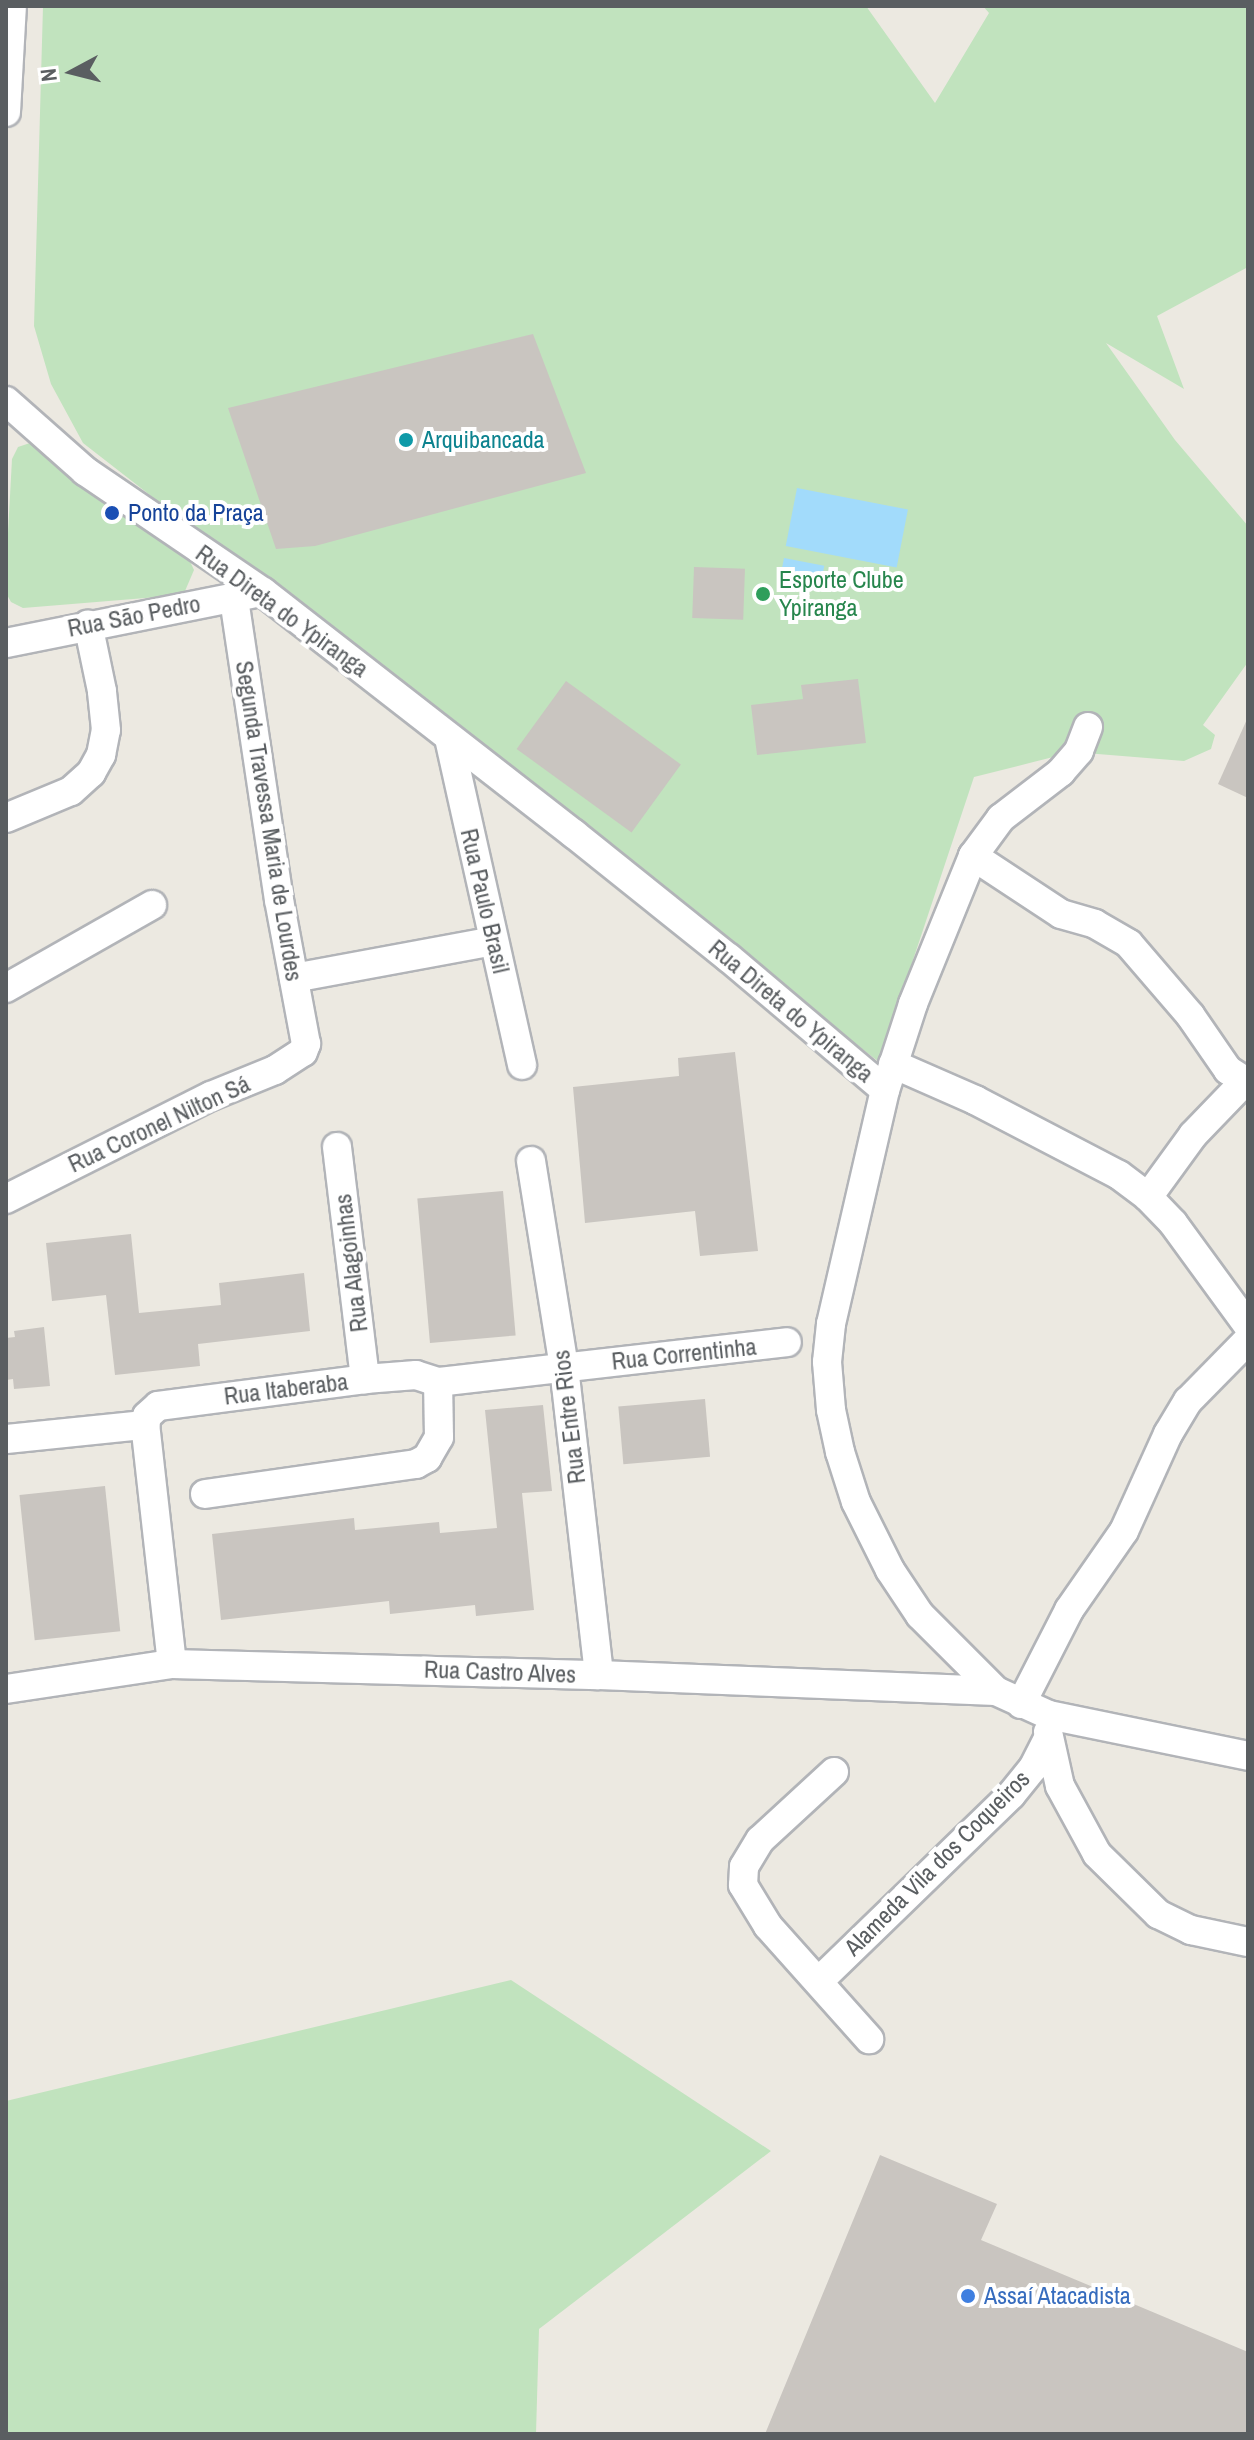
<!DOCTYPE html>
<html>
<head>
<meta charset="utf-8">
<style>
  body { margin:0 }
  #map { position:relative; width:1254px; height:2440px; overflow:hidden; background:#ece9e1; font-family:"Archivo Narrow",sans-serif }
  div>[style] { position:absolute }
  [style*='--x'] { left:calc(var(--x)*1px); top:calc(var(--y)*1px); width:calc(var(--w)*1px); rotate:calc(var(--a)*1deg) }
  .green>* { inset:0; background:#c1e3be }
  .water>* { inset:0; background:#a2dbfb; transform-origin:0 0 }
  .building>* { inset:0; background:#c9c5c0; transform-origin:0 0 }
  .roads { filter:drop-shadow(2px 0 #b2b4b8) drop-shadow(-2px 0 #b2b4b8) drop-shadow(0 2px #b2b4b8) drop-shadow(0 -2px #b2b4b8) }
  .minor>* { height:28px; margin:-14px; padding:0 14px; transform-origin:14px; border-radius:14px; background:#fff }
  .dots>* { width:22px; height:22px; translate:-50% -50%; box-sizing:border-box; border:4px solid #fff; border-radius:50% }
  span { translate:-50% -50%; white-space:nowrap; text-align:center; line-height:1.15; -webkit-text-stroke:8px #fff; paint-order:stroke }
  .culture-label { font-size:24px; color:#0d838f }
  .left { translate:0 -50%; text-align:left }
  .transit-label { font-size:24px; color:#164399 }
  .leisure-label { font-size:24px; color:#27864d }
  .street-label { font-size:24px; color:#5a5e61 }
  .shop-label { font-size:24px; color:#366cbe }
  .frame { position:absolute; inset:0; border:8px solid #5a5e61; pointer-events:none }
  .north { position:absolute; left:32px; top:32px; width:80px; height:80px; -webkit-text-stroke:6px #fff; paint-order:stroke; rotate:263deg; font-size:22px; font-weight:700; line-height:32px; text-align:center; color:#5a5e61 }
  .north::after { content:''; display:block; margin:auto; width:28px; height:36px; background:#5a5e61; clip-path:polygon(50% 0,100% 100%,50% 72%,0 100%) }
</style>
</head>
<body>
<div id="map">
  <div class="green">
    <i style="clip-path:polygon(43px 6px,866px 6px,935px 103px,989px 13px,983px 6px,1248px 6px,1248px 267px,1157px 316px,1184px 389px,1106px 343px,1175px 440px,1248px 526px,1248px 662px,1203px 725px,1215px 735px,1211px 749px,1184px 761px,1073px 752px,974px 777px,879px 1062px,83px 443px,51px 384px,34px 326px)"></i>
    <i style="clip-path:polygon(30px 443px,36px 444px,187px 555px,194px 570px,185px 591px,170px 596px,23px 608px,11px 602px,6px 593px,6px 570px,12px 459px,18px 447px)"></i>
    <i style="clip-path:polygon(511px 1980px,771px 2151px,539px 2329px,536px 2434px,6px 2434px,6px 2101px)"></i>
  </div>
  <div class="water">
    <i style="left:797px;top:488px;width:113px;height:59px;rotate:11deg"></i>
    <i style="left:784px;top:558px;width:41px;height:26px;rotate:11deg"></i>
  </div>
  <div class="building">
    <i style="clip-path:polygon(533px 334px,586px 473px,315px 546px,276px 549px,228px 408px)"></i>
    <i style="left:694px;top:567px;width:51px;height:51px;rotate:2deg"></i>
    <i style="clip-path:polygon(858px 679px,866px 743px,757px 755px,751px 705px,803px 699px,801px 685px)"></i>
    <i style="left:566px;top:681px;width:142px;height:84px;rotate:36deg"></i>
    <i style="clip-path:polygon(1248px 717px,1248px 798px,1218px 784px)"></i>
    <i style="clip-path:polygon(735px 1052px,758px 1251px,700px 1256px,695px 1211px,585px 1223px,573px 1087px,679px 1076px,678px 1058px)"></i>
    <i style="left:503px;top:1191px;width:145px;height:86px;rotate:85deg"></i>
    <i style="clip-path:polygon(131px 1234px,139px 1313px,221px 1305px,219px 1283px,304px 1273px,310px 1331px,198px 1344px,200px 1366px,115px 1375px,106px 1295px,52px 1301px,46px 1243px)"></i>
    <i style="clip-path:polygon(44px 1327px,50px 1386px,14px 1389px,13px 1379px,6px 1380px,6px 1338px,15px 1337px,14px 1331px)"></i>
    <i style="left:705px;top:1399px;width:58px;height:87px;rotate:85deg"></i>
    <i style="clip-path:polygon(543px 1405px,552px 1491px,522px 1493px,534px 1610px,476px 1616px,475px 1605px,390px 1614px,389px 1601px,221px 1620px,212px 1534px,354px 1518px,355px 1530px,439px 1522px,440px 1533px,497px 1528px,485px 1410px)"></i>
    <i style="left:105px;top:1486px;width:146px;height:86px;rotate:84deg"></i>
    <i style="clip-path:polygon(880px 2155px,997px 2204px,981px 2240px,1248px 2352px,1248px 2434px,765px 2434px)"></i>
  </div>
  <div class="roads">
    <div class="minor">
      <i style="--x:6;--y:112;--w:106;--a:-86.8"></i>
      <i style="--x:6;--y:401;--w:106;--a:41.5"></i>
      <i style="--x:85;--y:471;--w:215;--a:34.2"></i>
      <i style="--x:263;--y:592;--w:394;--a:37.9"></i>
      <i style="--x:574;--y:834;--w:198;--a:38.7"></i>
      <i style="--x:729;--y:958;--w:204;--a:40.2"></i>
      <i style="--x:6;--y:643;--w:251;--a:-11.3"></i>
      <i style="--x:1088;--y:727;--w:26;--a:111"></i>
      <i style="--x:1079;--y:751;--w:28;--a:131"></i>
      <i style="--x:1061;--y:772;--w:76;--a:142.5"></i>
      <i style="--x:1001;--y:818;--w:47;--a:126.4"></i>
      <i style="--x:973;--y:856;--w:160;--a:112.1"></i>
      <i style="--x:913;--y:1004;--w:90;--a:108"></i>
      <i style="--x:885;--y:1090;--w:240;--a:103"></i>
      <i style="--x:831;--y:1324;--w:38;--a:96"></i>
      <i style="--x:827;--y:1362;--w:48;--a:85.2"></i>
      <i style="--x:831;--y:1410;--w:43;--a:77.9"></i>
      <i style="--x:840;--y:1452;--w:52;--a:72.3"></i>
      <i style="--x:856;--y:1502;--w:76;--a:63.4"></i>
      <i style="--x:890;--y:1570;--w:54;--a:56.3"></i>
      <i style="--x:920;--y:1615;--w:107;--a:45"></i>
      <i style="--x:996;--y:1691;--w:58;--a:24.4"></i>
      <i style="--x:1049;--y:1715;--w:203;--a:11.6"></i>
      <i style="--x:449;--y:738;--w:335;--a:77.4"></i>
      <i style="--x:6;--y:818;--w:70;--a:-22.6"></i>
      <i style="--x:71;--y:791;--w:27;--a:-42"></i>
      <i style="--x:91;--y:773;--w:21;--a:-61"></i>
      <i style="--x:101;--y:755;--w:25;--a:-79"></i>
      <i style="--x:106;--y:730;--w:39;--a:-96"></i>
      <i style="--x:102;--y:691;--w:68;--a:-101.8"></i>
      <i style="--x:973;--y:856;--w:105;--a:33.4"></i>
      <i style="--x:1061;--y:914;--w:35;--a:16"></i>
      <i style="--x:1095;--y:924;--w:39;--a:30"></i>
      <i style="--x:1129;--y:944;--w:94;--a:49.3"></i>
      <i style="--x:1190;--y:1015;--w:67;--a:55.4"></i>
      <i style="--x:1228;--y:1070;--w:24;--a:33"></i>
      <i style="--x:294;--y:978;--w:203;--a:-10.5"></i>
      <i style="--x:6;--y:988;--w:168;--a:-29.6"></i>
      <i style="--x:893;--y:1064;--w:90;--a:23.7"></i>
      <i style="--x:975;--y:1100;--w:162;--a:27.5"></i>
      <i style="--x:1119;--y:1175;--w:36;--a:37"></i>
      <i style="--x:1148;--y:1197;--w:36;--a:46"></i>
      <i style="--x:1173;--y:1223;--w:127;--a:53.9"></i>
      <i style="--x:337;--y:1147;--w:234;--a:83.1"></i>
      <i style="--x:531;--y:1161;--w:209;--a:80.9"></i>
      <i style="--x:564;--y:1367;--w:310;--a:83.5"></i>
      <i style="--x:1148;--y:1197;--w:77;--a:-54"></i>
      <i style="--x:1193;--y:1135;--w:74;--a:-46.1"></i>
      <i style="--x:6;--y:1199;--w:229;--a:-26.7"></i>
      <i style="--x:211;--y:1096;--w:69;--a:-22.1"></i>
      <i style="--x:275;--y:1070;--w:33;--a:-33"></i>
      <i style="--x:303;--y:1052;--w:9;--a:-69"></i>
      <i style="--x:306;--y:1044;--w:147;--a:-100.6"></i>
      <i style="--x:279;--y:900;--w:305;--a:-98.5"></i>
      <i style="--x:6;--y:1439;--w:140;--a:-5.8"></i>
      <i style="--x:205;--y:1494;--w:213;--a:-8.1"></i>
      <i style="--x:416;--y:1464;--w:13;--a:-29"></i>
      <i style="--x:427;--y:1458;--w:24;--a:-60"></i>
      <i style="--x:439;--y:1437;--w:55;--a:-91"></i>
      <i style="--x:172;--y:1664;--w:241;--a:-96.4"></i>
      <i style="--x:145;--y:1425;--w:9;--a:-77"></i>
      <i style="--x:147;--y:1416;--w:15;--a:-42"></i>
      <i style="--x:158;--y:1406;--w:209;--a:-7.4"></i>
      <i style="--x:365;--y:1379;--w:51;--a:-4.5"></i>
      <i style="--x:416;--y:1375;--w:23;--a:18"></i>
      <i style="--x:438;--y:1382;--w:351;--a:-6.5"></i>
      <i style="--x:6;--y:1689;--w:168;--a:-8.6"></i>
      <i style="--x:172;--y:1664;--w:427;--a:1.5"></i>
      <i style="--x:599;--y:1675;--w:397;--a:2.3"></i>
      <i style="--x:1021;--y:1704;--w:106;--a:-62.9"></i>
      <i style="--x:1069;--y:1610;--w:96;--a:-55.2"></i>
      <i style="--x:1124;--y:1531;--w:107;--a:-65.6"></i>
      <i style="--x:1168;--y:1434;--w:39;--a:-59"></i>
      <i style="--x:1188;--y:1401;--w:86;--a:-45.5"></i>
      <i style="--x:1048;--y:1732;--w:55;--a:77.5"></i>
      <i style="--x:1060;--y:1786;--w:77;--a:61.4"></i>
      <i style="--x:1097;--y:1854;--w:86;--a:44.5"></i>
      <i style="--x:1158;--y:1914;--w:37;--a:26"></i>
      <i style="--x:1191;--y:1930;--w:58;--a:11.9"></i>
      <i style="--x:834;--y:1772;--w:100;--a:137.4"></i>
      <i style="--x:760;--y:1840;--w:31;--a:121"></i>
      <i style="--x:744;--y:1867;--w:18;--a:93"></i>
      <i style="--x:743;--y:1885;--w:48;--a:58.6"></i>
      <i style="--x:768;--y:1926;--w:152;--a:48.2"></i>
      <i style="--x:819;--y:1981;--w:267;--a:-44.1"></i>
      <i style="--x:1011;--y:1795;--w:35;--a:-51"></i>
      <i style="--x:1033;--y:1768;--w:31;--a:-63"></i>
    </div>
  </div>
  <div class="dots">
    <i style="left:406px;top:440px;background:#0f9aa8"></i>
    <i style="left:112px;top:513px;background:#1a4fb4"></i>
    <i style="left:763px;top:594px;background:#2e9e5b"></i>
    <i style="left:968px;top:2296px;background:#3f7fe0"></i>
  </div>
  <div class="culture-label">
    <span class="left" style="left:422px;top:440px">Arquibancada</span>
  </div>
  <div class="transit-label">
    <span class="left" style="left:128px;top:513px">Ponto da Praça</span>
  </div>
  <div class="leisure-label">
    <span class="left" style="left:779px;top:594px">Esporte Clube<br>Ypiranga</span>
  </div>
  <div class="street-label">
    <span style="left:282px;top:611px;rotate:36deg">Rua Direta do Ypiranga</span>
    <span style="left:134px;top:616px;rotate:-11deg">Rua São Pedro</span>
    <span style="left:269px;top:821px;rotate:81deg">Segunda Travessa Maria de Lourdes</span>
    <span style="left:485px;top:901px;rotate:77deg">Rua Paulo Brasil</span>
    <span style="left:791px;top:1011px;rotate:40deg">Rua Direta do Ypiranga</span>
    <span style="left:159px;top:1124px;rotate:-25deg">Rua Coronel Nilton Sá</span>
    <span style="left:351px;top:1263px;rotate:-97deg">Rua Alagoinhas</span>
    <span style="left:684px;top:1354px;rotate:-6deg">Rua Correntinha</span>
    <span style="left:286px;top:1389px;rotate:-7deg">Rua Itaberaba</span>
    <span style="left:569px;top:1417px;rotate:-97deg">Rua Entre Rios</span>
    <span style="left:500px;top:1672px;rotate:2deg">Rua Castro Alves</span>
    <span style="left:937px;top:1863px;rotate:-45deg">Alameda Vila dos Coqueiros</span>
  </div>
  <div class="shop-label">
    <span class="left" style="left:984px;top:2296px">Assaí Atacadista</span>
  </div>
  <div class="frame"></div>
  <div class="north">N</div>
</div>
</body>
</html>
